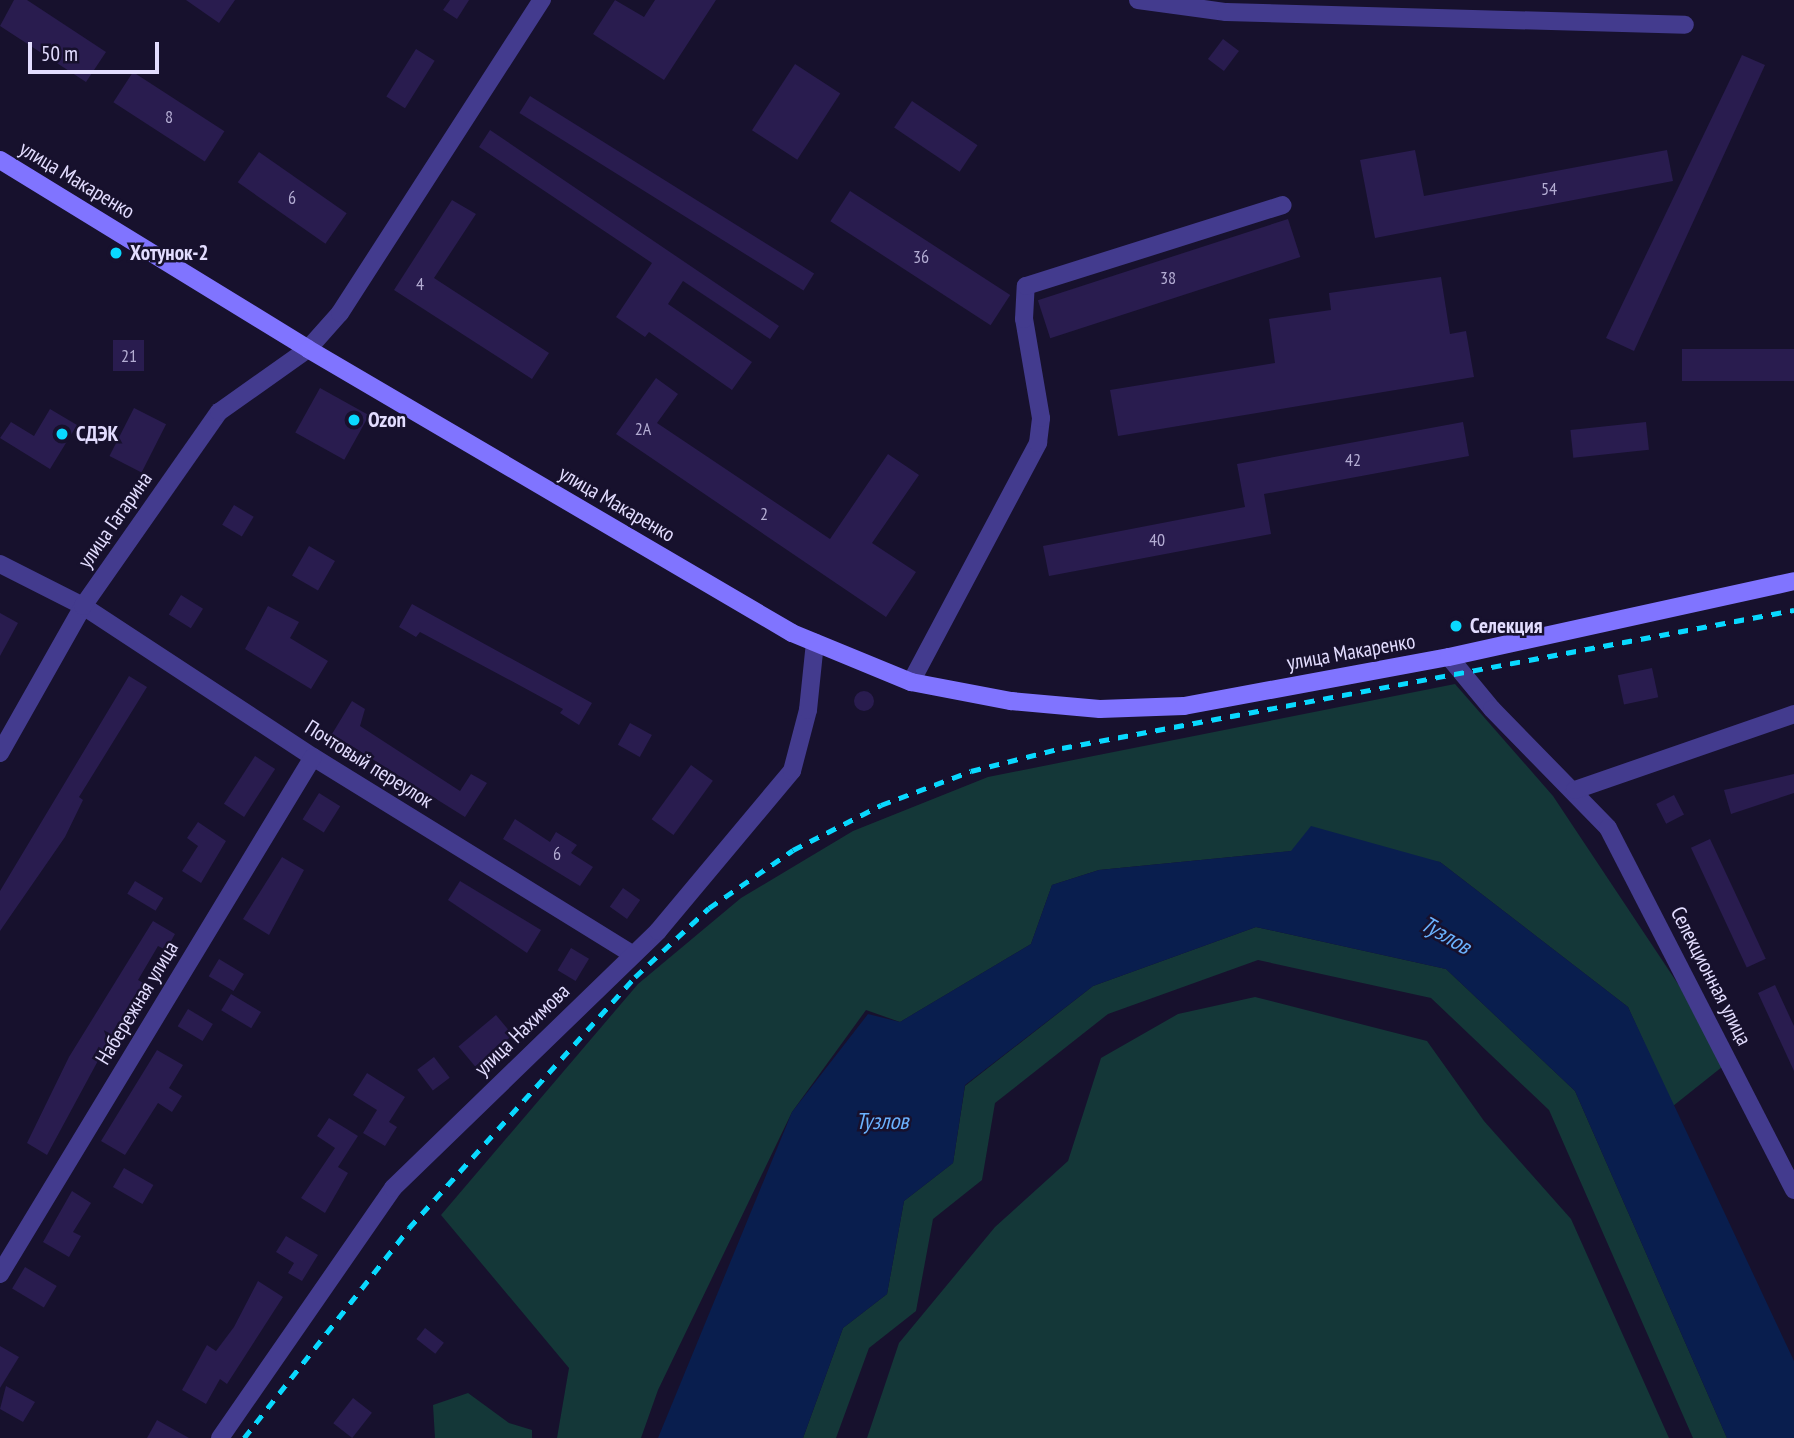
<!DOCTYPE html>
<html>
<head>
<meta charset="utf-8">
<style>
  body { margin:0 }
  #map { position:relative; width:1794px; height:1438px; overflow:hidden; background:#17112d; font-family:"PT Sans Narrow",sans-serif }
  div>[style] { position:absolute }
  [style*='--x'] { left:calc(var(--x)*1px); top:calc(var(--y)*1px); width:calc(var(--w)*1px); rotate:calc(var(--a)*1deg) }
  .green>* { inset:0; background:#143738 }
  .water>* { inset:0; background:#091e4e }
  .building>* { inset:0; background:#291c4f; transform-origin:0 0 }
  .round { border-radius:50% }
  .street>* { height:18px; margin:-9px; padding:0 9px; transform-origin:9px; border-radius:9px; background:#433b8e }
  .secondary>* { height:18px; margin:-9px; padding:0 9px; transform-origin:9px; border-radius:9px; background:#8074ff }
  .rail>* { height:5px; margin-top:-2.5px; transform-origin:0; background:repeating-linear-gradient(90deg,#09d9ff 0 10px,transparent 0 19px) }
  .dots>* { width:19px; height:19px; translate:-50% -50%; box-sizing:border-box; border:4px solid #17112d; border-radius:50% }
  span { translate:-50% -50%; white-space:nowrap; text-align:center; line-height:1.15; -webkit-text-stroke:5px #17112d; paint-order:stroke }
  .number-label { font-size:18px; color:#b4add3 }
  .number-label span { -webkit-text-stroke-width:0 }
  .street-label { font-size:21px; color:#e3ddff }
  .poi-label { font-size:21px; color:#e3ddff; font-weight:700 }
  .left { translate:0 -50%; text-align:left }
  .water-label { font-size:23px; color:#6bb2ff; font-style:italic }
  .scale { position:absolute; left:28px; top:42px; width:131px; height:32px; box-sizing:border-box; border:4px solid #e3ddff; border-top:0; padding-left:9px; font-size:21px; line-height:24px; white-space:nowrap; color:#e3ddff; -webkit-text-stroke:5px #17112d; paint-order:stroke }
</style>
</head>
<body>
<div id="map">
  <div class="green">
    <i style="clip-path:polygon(1455px 684px,1553px 796px,1680px 987px,1722px 1067px,1673px 1106px,1628px 1007px,1440px 862px,1292px 851px,1099px 870px,1052px 885px,1031px 944px,900px 1022px,866px 1010px,792px 1112px,658px 1390px,641px 1438px,557px 1438px,569px 1368px,441px 1215px,638px 984px,741px 898px,853px 831px,988px 777px)"></i>
    <i style="clip-path:polygon(1256px 927px,1446px 969px,1575px 1091px,1727px 1438px,1693px 1438px,1549px 1110px,1431px 998px,1258px 960px,1108px 1014px,995px 1103px,982px 1180px,933px 1219px,916px 1311px,869px 1348px,836px 1438px,803px 1438px,843px 1328px,887px 1294px,904px 1201px,953px 1163px,965px 1086px,1093px 986px)"></i>
    <i style="clip-path:polygon(1255px 997px,1427px 1041px,1484px 1121px,1571px 1219px,1669px 1438px,867px 1438px,899px 1343px,995px 1227px,1068px 1161px,1101px 1058px,1178px 1014px)"></i>
    <i style="clip-path:polygon(468px 1393px,509px 1423px,532px 1430px,532px 1438px,435px 1438px,433px 1405px)"></i>
  </div>
  <div class="water">
    <i style="clip-path:polygon(1311px 826px,1440px 862px,1628px 1007px,1794px 1361px,1794px 1438px,1727px 1438px,1575px 1091px,1446px 969px,1256px 927px,1093px 986px,965px 1085px,953px 1163px,904px 1201px,887px 1294px,843px 1328px,803px 1438px,658px 1438px,792px 1112px,868px 1014px,900px 1022px,1031px 944px,1052px 885px,1099px 870px,1291px 851px)"></i>
  </div>
  <div class="building">
    <i style="clip-path:polygon(14px 0,27px 0,106px 52px,86px 82px,0 26px)"></i>
    <i style="clip-path:polygon(186px 0,235px 0,219px 23px)"></i>
    <i style="clip-path:polygon(450px 0,469px 0,457px 19px,443px 10px)"></i>
    <i style="clip-path:polygon(615px 0,644px 17px,655px 0,716px 0,664px 80px,593px 34px)"></i>
    <i style="left:1223px;top:39px;width:20px;height:25px;rotate:37deg"></i>
    <i style="left:416px;top:49px;width:22px;height:56px;rotate:32deg"></i>
    <i style="clip-path:polygon(1742px 55px,1765px 65px,1634px 351px,1606px 338px)"></i>
    <i style="left:795px;top:64px;width:54px;height:79px;rotate:33deg"></i>
    <i style="left:133px;top:72px;width:109px;height:36px;rotate:33deg"></i>
    <i style="left:530px;top:96px;width:335px;height:20px;rotate:32deg"></i>
    <i style="left:912px;top:101px;width:79px;height:32px;rotate:34deg"></i>
    <i style="clip-path:polygon(490px 130px,779px 326px,770px 339px,683px 281px,668px 304px,752px 362px,732px 390px,649px 332px,645px 337px,616px 317px,652px 263px,479px 147px)"></i>
    <i style="clip-path:polygon(1415px 150px,1424px 196px,1667px 150px,1673px 181px,1375px 238px,1360px 160px)"></i>
    <i style="left:259px;top:152px;width:107px;height:37px;rotate:35deg"></i>
    <i style="left:850px;top:191px;width:191px;height:36px;rotate:33deg"></i>
    <i style="clip-path:polygon(452px 200px,476px 214px,434px 278px,549px 353px,532px 379px,394px 290px)"></i>
    <i style="left:1288px;top:219px;width:40px;height:263px;rotate:72deg"></i>
    <i style="clip-path:polygon(1441px 277px,1450px 334px,1466px 331px,1474px 377px,1118px 436px,1110px 390px,1275px 363px,1269px 319px,1331px 310px,1329px 293px)"></i>
    <i style="left:113px;top:340px;width:31px;height:31px"></i>
    <i style="left:1794px;top:349px;width:32px;height:112px;rotate:90deg"></i>
    <i style="clip-path:polygon(656px 378px,678px 394px,657px 423px,830px 539px,888px 454px,919px 475px,872px 543px,916px 572px,886px 617px,616px 434px)"></i>
    <i style="left:320px;top:388px;width:56px;height:51px;rotate:29deg"></i>
    <i style="left:134px;top:408px;width:36px;height:54px;rotate:27deg"></i>
    <i style="clip-path:polygon(50px 409px,77px 425px,50px 469px,0 438px,11px 422px,34px 436px)"></i>
    <i style="clip-path:polygon(1463px 422px,1469px 456px,1264px 494px,1271px 534px,1049px 576px,1043px 546px,1245px 507px,1237px 464px)"></i>
    <i style="left:1646px;top:422px;width:28px;height:76px;rotate:84deg"></i>
    <i style="left:234px;top:505px;width:23px;height:23px;rotate:31deg"></i>
    <i style="left:309px;top:546px;width:30px;height:34px;rotate:30deg"></i>
    <i style="left:181px;top:595px;width:26px;height:23px;rotate:32deg"></i>
    <i style="clip-path:polygon(412px 604px,592px 703px,579px 725px,560px 713px,563px 709px,519px 685px,420px 632px,416px 637px,399px 627px)"></i>
    <i style="clip-path:polygon(268px 606px,299px 622px,290px 638px,328px 661px,311px 689px,245px 649px)"></i>
    <i style="clip-path:polygon(0 613px,18px 623px,0 656px)"></i>
    <i style="left:1652px;top:668px;width:30px;height:35px;rotate:78deg"></i>
    <i style="clip-path:polygon(129px 676px,147px 687px,79px 797px,83px 800px,65px 837px,0 931px,0 891px)"></i>
    <i class="round" style="left:854px;top:691px;width:20px;height:20px"></i>
    <i style="clip-path:polygon(352px 701px,365px 709px,360px 726px,460px 791px,471px 774px,487px 783px,465px 817px,332px 734px)"></i>
    <i style="left:630px;top:723px;width:25px;height:25px;rotate:29deg"></i>
    <i style="left:255px;top:756px;width:24px;height:57px;rotate:33deg"></i>
    <i style="left:691px;top:765px;width:27px;height:67px;rotate:36deg"></i>
    <i style="clip-path:polygon(1794px 774px,1794px 793px,1731px 814px,1724px 790px)"></i>
    <i style="left:319px;top:793px;width:25px;height:31px;rotate:32deg"></i>
    <i style="left:1674px;top:795px;width:22px;height:20px;rotate:63deg"></i>
    <i style="clip-path:polygon(515px 819px,550px 842px,556px 832px,577px 845px,571px 853px,593px 867px,580px 886px,503px 839px)"></i>
    <i style="clip-path:polygon(198px 822px,226px 841px,201px 883px,182px 871px,198px 846px,187px 838px)"></i>
    <i style="left:1710px;top:839px;width:132px;height:21px;rotate:65deg"></i>
    <i style="clip-path:polygon(282px 857px,304px 870px,269px 935px,243px 919px)"></i>
    <i style="left:135px;top:881px;width:33px;height:15px;rotate:31deg"></i>
    <i style="clip-path:polygon(460px 881px,541px 930px,527px 953px,448px 900px)"></i>
    <i style="left:623px;top:888px;width:21px;height:23px;rotate:35deg"></i>
    <i style="clip-path:polygon(153px 921px,175px 934px,166px 950px,158px 946px,138px 980px,149px 986px,100px 1057px,47px 1155px,27px 1143px,69px 1057px)"></i>
    <i style="left:571px;top:948px;width:21px;height:26px;rotate:31deg"></i>
    <i style="left:219px;top:959px;width:29px;height:20px;rotate:31deg"></i>
    <i style="clip-path:polygon(1775px 985px,1794px 1026px,1794px 1071px,1758px 993px)"></i>
    <i style="left:231px;top:994px;width:35px;height:19px;rotate:31deg"></i>
    <i style="left:188px;top:1009px;width:29px;height:20px;rotate:31deg"></i>
    <i style="left:496px;top:1015px;width:26px;height:49px;rotate:50deg"></i>
    <i style="clip-path:polygon(157px 1050px,183px 1065px,169px 1088px,182px 1096px,172px 1112px,158px 1103px,125px 1155px,101px 1141px)"></i>
    <i style="left:434px;top:1057px;width:26px;height:21px;rotate:53deg"></i>
    <i style="clip-path:polygon(367px 1073px,405px 1097px,389px 1122px,397px 1127px,385px 1146px,363px 1133px,377px 1110px,353px 1095px)"></i>
    <i style="clip-path:polygon(329px 1118px,358px 1136px,338px 1167px,348px 1173px,325px 1213px,301px 1198px,335px 1148px,317px 1136px)"></i>
    <i style="left:124px;top:1168px;width:34px;height:22px;rotate:30deg"></i>
    <i style="clip-path:polygon(72px 1191px,91px 1203px,73px 1232px,81px 1236px,69px 1257px,43px 1242px)"></i>
    <i style="clip-path:polygon(286px 1236px,318px 1255px,302px 1281px,288px 1273px,294px 1263px,276px 1252px)"></i>
    <i style="left:25px;top:1267px;width:37px;height:25px;rotate:31deg"></i>
    <i style="clip-path:polygon(258px 1281px,283px 1297px,227px 1384px,220px 1379px,206px 1404px,182px 1390px,207px 1345px,216px 1351px,234px 1327px)"></i>
    <i style="left:425px;top:1328px;width:24px;height:14px;rotate:38deg"></i>
    <i style="clip-path:polygon(0 1346px,19px 1357px,0 1388px)"></i>
    <i style="clip-path:polygon(6px 1386px,35px 1402px,23px 1422px,0 1409px)"></i>
    <i style="left:353px;top:1398px;width:24px;height:32px;rotate:38deg"></i>
    <i style="clip-path:polygon(157px 1420px,189px 1438px,147px 1438px)"></i>
  </div>
  <div class="street">
    <i style="--x:1138;--y:0;--w:89;--a:7.8"></i>
    <i style="--x:1226;--y:12;--w:459;--a:1.6"></i>
    <i style="--x:0;--y:564;--w:93;--a:26.8"></i>
    <i style="--x:83;--y:606;--w:275;--a:33.3"></i>
    <i style="--x:313;--y:757;--w:376;--a:31.7"></i>
    <i style="--x:1449;--y:657;--w:67;--a:50.4"></i>
    <i style="--x:1492;--y:709;--w:166;--a:45.7"></i>
    <i style="--x:1608;--y:828;--w:407;--a:62.8"></i>
    <i style="--x:911;--y:682;--w:271;--a:-62"></i>
    <i style="--x:1038;--y:443;--w:25;--a:-83"></i>
    <i style="--x:1041;--y:418;--w:100;--a:-99.7"></i>
    <i style="--x:1024;--y:319;--w:33;--a:-87"></i>
    <i style="--x:1026;--y:286;--w:269;--a:-17.5"></i>
    <i style="--x:0;--y:753;--w:169;--a:-60.5"></i>
    <i style="--x:83;--y:606;--w:237;--a:-55"></i>
    <i style="--x:219;--y:412;--w:109;--a:-35.3"></i>
    <i style="--x:308;--y:349;--w:48;--a:-48.4"></i>
    <i style="--x:340;--y:313;--w:373;--a:-57.2"></i>
    <i style="--x:1575;--y:790;--w:232;--a:-19.1"></i>
    <i style="--x:0;--y:1274;--w:604;--a:-58.81"></i>
    <i style="--x:220;--y:1438;--w:304;--a:-55.3"></i>
    <i style="--x:393;--y:1188;--w:369;--a:-44.1"></i>
    <i style="--x:658;--y:931;--w:209;--a:-50.1"></i>
    <i style="--x:792;--y:771;--w:63;--a:-75.3"></i>
    <i style="--x:808;--y:710;--w:68;--a:-84.1"></i>
  </div>
  <div class="secondary">
    <i style="--x:0;--y:160;--w:361;--a:31.5"></i>
    <i style="--x:308;--y:349;--w:561;--a:30.4"></i>
    <i style="--x:792;--y:633;--w:129;--a:22.4"></i>
    <i style="--x:911;--y:682;--w:102;--a:10.8"></i>
    <i style="--x:1011;--y:701;--w:89;--a:5.1"></i>
    <i style="--x:1100;--y:709;--w:84;--a:-2"></i>
    <i style="--x:1184;--y:706;--w:269;--a:-10.5"></i>
    <i style="--x:1449;--y:657;--w:353;--a:-12.4"></i>
  </div>
  <div class="rail">
    <i style="--x:244;--y:1438;--w:267;--a:-51.8"></i>
    <i style="--x:409;--y:1228;--w:338;--a:-48"></i>
    <i style="--x:635;--y:977;--w:101;--a:-43"></i>
    <i style="--x:709;--y:908;--w:102;--a:-34.6"></i>
    <i style="--x:793;--y:850;--w:99;--a:-27.1"></i>
    <i style="--x:881;--y:805;--w:96;--a:-20.7"></i>
    <i style="--x:971;--y:771;--w:94;--a:-14.2"></i>
    <i style="--x:1062;--y:748;--w:745;--a:-10.68"></i>
  </div>
  <div class="dots">
    <i style="left:116px;top:253px;background:#09d9ff"></i>
    <i style="left:354px;top:420px;background:#09d9ff"></i>
    <i style="left:62px;top:434px;background:#09d9ff"></i>
    <i style="left:1456px;top:626px;background:#09d9ff"></i>
  </div>
  <div class="number-label">
    <span style="left:169px;top:117px">8</span>
    <span style="left:1549px;top:189px">54</span>
    <span style="left:292px;top:198px">6</span>
    <span style="left:921px;top:257px">36</span>
    <span style="left:1168px;top:278px">38</span>
    <span style="left:420px;top:284px">4</span>
    <span style="left:129px;top:356px">21</span>
    <span style="left:643px;top:429px">2А</span>
    <span style="left:1353px;top:460px">42</span>
    <span style="left:764px;top:514px">2</span>
    <span style="left:1157px;top:540px">40</span>
    <span style="left:557px;top:854px">6</span>
  </div>
  <div class="street-label">
    <span style="left:77px;top:180px;rotate:31deg">улица Макаренко</span>
    <span style="left:617px;top:504px;rotate:30deg">улица Макаренко</span>
    <span style="left:115px;top:520px;rotate:-55deg">улица Гагарина</span>
    <span style="left:1351px;top:652px;rotate:-10deg">улица Макаренко</span>
    <span style="left:369px;top:764px;rotate:32deg">Почтовый переулок</span>
    <span style="left:1711px;top:976px;rotate:63deg">Селекционная улица</span>
    <span style="left:137px;top:1003px;rotate:-59deg">Набережная улица</span>
    <span style="left:522px;top:1030px;rotate:-44deg">улица Нахимова</span>
  </div>
  <div class="poi-label">
    <span class="left" style="left:130px;top:253px">Хотунок-2</span>
    <span class="left" style="left:368px;top:420px">Ozon</span>
    <span class="left" style="left:76px;top:434px">СДЭК</span>
    <span class="left" style="left:1470px;top:626px">Селекция</span>
  </div>
  <div class="water-label">
    <span style="left:1446px;top:935px;rotate:30deg">Тузлов</span>
    <span style="left:882px;top:1121px">Тузлов</span>
  </div>
  <div class="scale">50 m</div>
</div>
</body>
</html>
